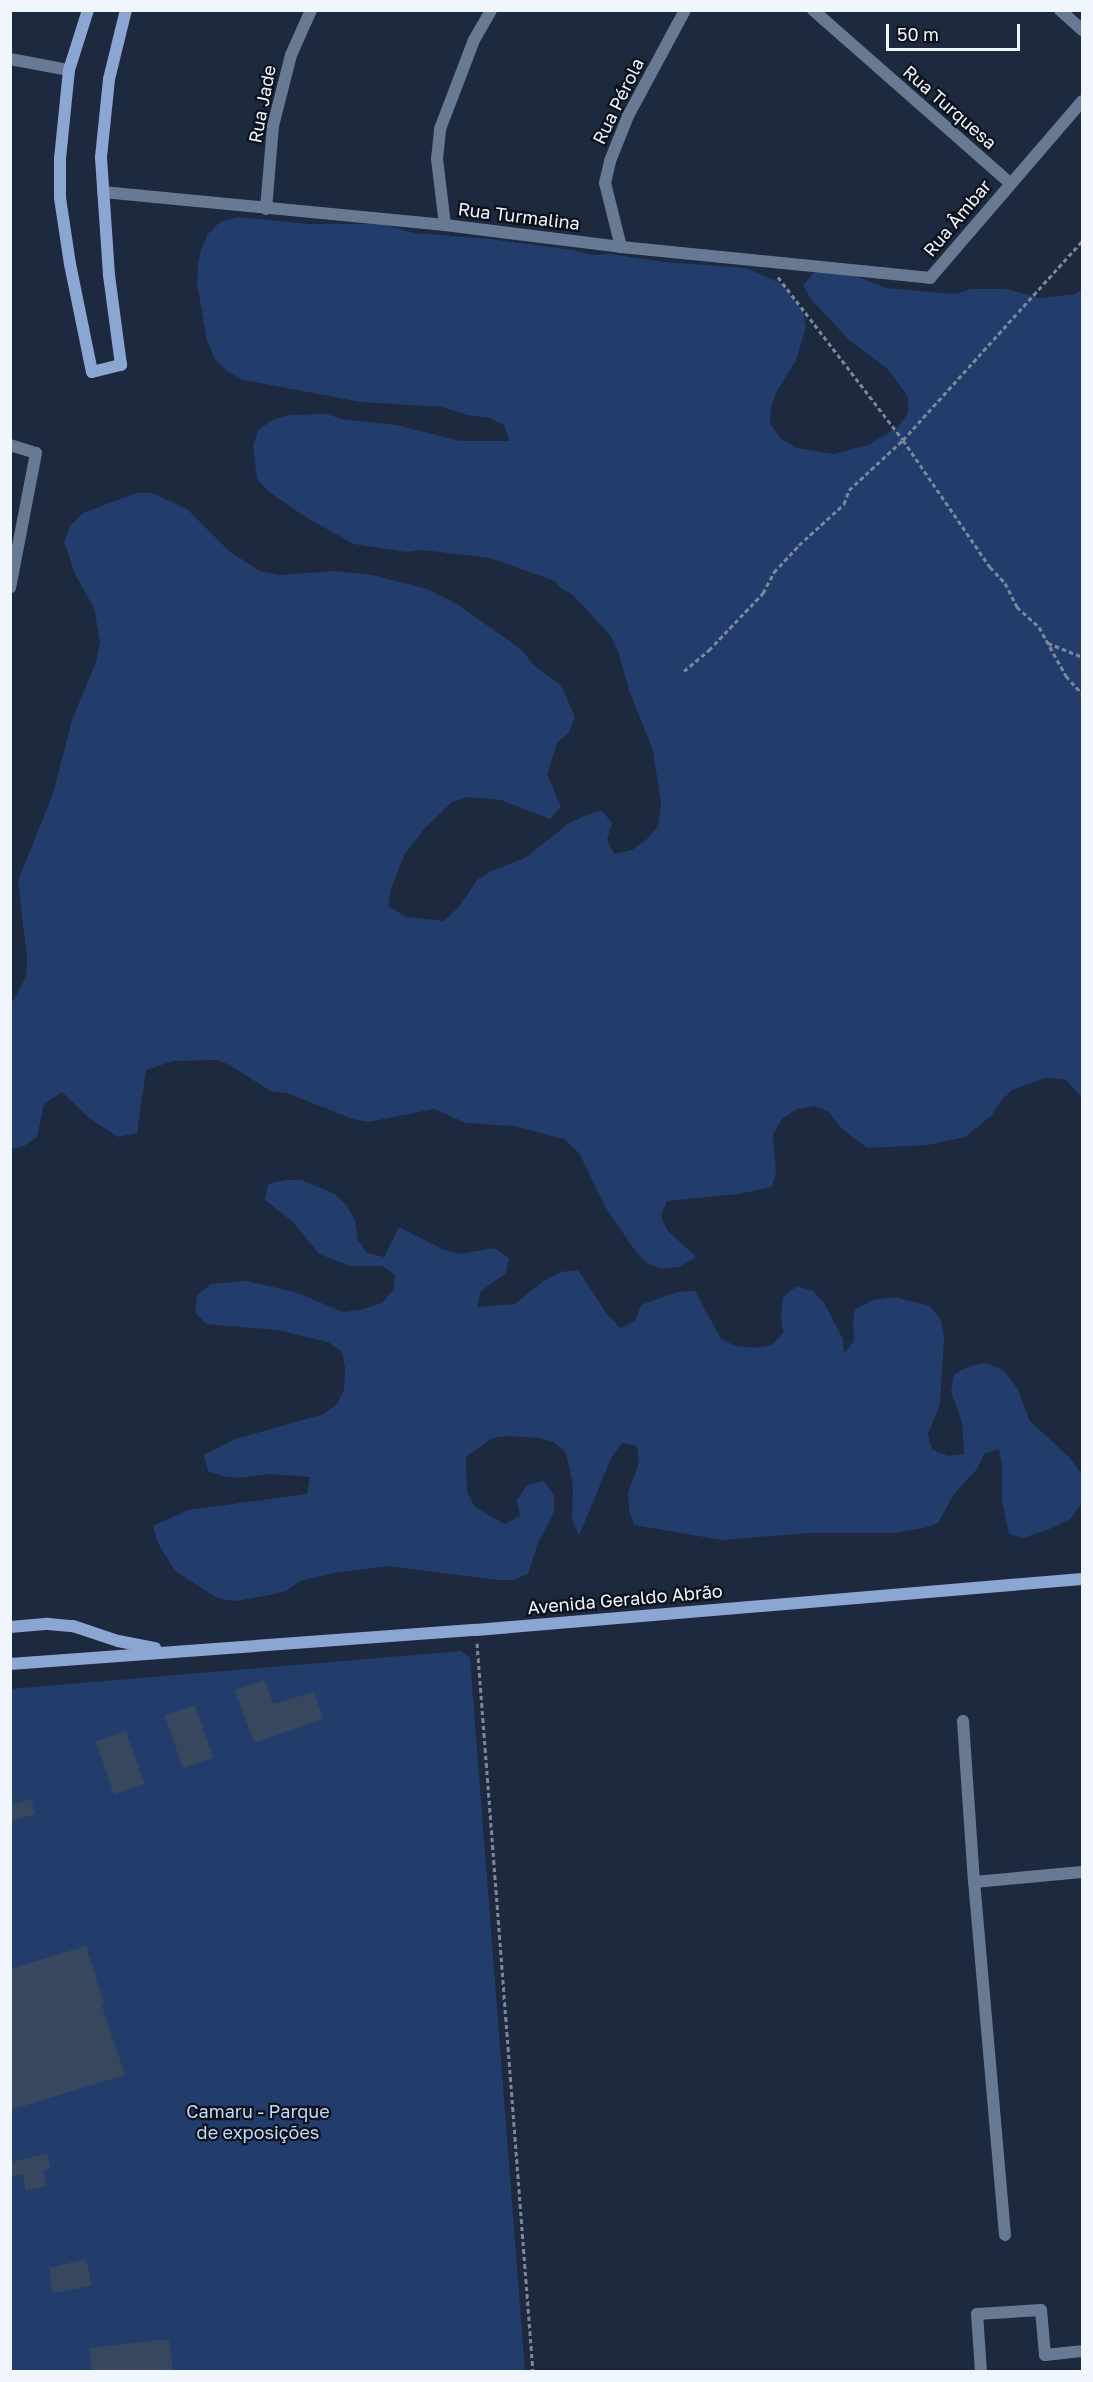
<!DOCTYPE html>
<html>
<head>
<meta charset="utf-8">
<style>
  body { margin:0 }
  #map { position:relative; width:1093px; height:2382px; overflow:hidden; background:#1c293f; font-family:"Golos Text",sans-serif }
  div>[style] { position:absolute }
  [style*='--x'] { left:calc(var(--x)*1px); top:calc(var(--y)*1px); width:calc(var(--w)*1px); rotate:calc(var(--a)*1deg) }
  .green>* { inset:0; background:#223d6c }
  .building>* { inset:0; background:#38465e; transform-origin:0 0 }
  .path>* { height:3px; margin-top:-1.5px; transform-origin:0; background:repeating-linear-gradient(90deg,#7e8797 0 4.5px,transparent 0 7.5px) }
  .street>* { height:12px; margin:-6px; padding:0 6px; transform-origin:6px; border-radius:6px; background:#687994 }
  .secondary>* { height:12px; margin:-6px; padding:0 6px; transform-origin:6px; border-radius:6px; background:#8ba6d2 }
  span { translate:-50% -50%; white-space:nowrap; text-align:center; line-height:1.15; -webkit-text-stroke:4.5px #0c121c; paint-order:stroke }
  .street-label { font-size:18px; color:#f0f5fe }
  .park-label { font-size:18px; color:#c4d9fc }
  .frame { position:absolute; inset:0; border:12px solid #f0f5fe; pointer-events:none }
  .scale { position:absolute; left:886px; top:24px; width:134px; height:27px; box-sizing:border-box; border:3px solid #f0f5fe; border-top:0; padding-left:8px; font-size:18px; line-height:21px; white-space:nowrap; color:#f0f5fe; -webkit-text-stroke:4px #0c121c; paint-order:stroke }
</style>
</head>
<body>
<div id="map">
  <div class="green">
    <i style="clip-path:polygon(238px 217px,308px 224px,381px 224px,414px 233px,490px 239px,573px 250px,592px 255px,611px 254px,664px 262px,746px 268px,782px 284px,803px 311px,806px 327px,796px 360px,777px 391px,771px 406px,770px 424px,781px 439px,796px 448px,834px 454px,868px 445px,898px 427px,908px 413px,908px 397px,888px 369px,849px 340px,811px 299px,803px 285px,814px 273px,832px 270px,849px 273px,885px 288px,940px 293px,956px 294px,971px 289px,1006px 289px,1040px 298px,1075px 294px,1082px 289px,1082px 1098px,1065px 1079px,1045px 1078px,1012px 1090px,1001px 1101px,992px 1115px,965px 1137px,928px 1145px,867px 1148px,840px 1127px,829px 1112px,815px 1106px,797px 1109px,781px 1120px,773px 1135px,776px 1172px,772px 1187px,739px 1194px,667px 1201px,661px 1216px,667px 1230px,696px 1257px,680px 1267px,661px 1269px,647px 1263px,636px 1252px,606px 1208px,579px 1153px,564px 1139px,514px 1126px,466px 1123px,434px 1109px,369px 1122px,353px 1119px,287px 1093px,270px 1091px,230px 1065px,217px 1060px,173px 1061px,146px 1070px,137px 1133px,118px 1137px,88px 1117px,62px 1092px,44px 1104px,37px 1137px,24px 1146px,11px 1149px,10px 1006px,26px 977px,27px 958px,18px 881px,53px 794px,72px 720px,96px 662px,100px 642px,94px 608px,75px 574px,64px 542px,70px 526px,83px 513px,136px 493px,152px 493px,187px 509px,229px 551px,260px 571px,278px 575px,335px 571px,372px 575px,427px 589px,457px 604px,501px 635px,523px 651px,533px 665px,561px 685px,575px 717px,569px 732px,557px 743px,547px 774px,561px 807px,550px 819px,501px 800px,468px 797px,452px 802px,425px 828px,405px 854px,391px 888px,388px 906px,406px 917px,444px 921px,458px 908px,477px 880px,491px 871px,525px 858px,568px 824px,584px 816px,601px 810px,612px 823px,607px 840px,614px 854px,632px 850px,647px 839px,658px 826px,661px 804px,653px 750px,629px 690px,619px 654px,610px 635px,573px 595px,559px 587px,555px 581px,490px 558px,422px 550px,407px 552px,354px 544px,307px 518px,268px 491px,257px 479px,253px 445px,259px 429px,273px 420px,290px 415px,326px 414px,342px 419px,396px 425px,460px 441px,510px 441px,504px 425px,489px 418px,467px 415px,443px 407px,361px 402px,243px 380px,227px 371px,215px 359px,207px 340px,197px 284px,198px 266px,201px 249px,208px 234px,220px 222px)"></i>
    <i style="clip-path:polygon(285px 1180px,302px 1180px,335px 1194px,347px 1206px,355px 1221px,358px 1240px,367px 1253px,384px 1257px,399px 1227px,444px 1250px,460px 1254px,494px 1248px,509px 1258px,506px 1273px,481px 1291px,477px 1307px,515px 1304px,543px 1281px,561px 1272px,578px 1270px,607px 1314px,620px 1328px,635px 1321px,641px 1305px,677px 1292px,695px 1291px,721px 1339px,736px 1346px,754px 1348px,772px 1345px,783px 1333px,781px 1316px,783px 1297px,797px 1286px,813px 1291px,824px 1303px,843px 1339px,844px 1354px,854px 1341px,853px 1325px,855px 1309px,873px 1300px,895px 1297px,930px 1306px,941px 1320px,944px 1338px,940px 1404px,928px 1434px,932px 1449px,948px 1456px,964px 1454px,962px 1422px,951px 1392px,954px 1374px,970px 1366px,987px 1363px,1004px 1371px,1018px 1389px,1029px 1420px,1069px 1457px,1082px 1475px,1082px 1503px,1070px 1519px,1055px 1527px,1023px 1538px,1009px 1534px,1002px 1502px,1002px 1466px,999px 1449px,984px 1454px,977px 1469px,954px 1494px,938px 1523px,924px 1528px,892px 1533px,809px 1533px,722px 1540px,634px 1525px,629px 1509px,628px 1493px,639px 1462px,637px 1446px,622px 1443px,611px 1458px,579px 1536px,572px 1519px,573px 1485px,566px 1453px,554px 1442px,539px 1438px,507px 1436px,492px 1438px,466px 1457px,467px 1492px,475px 1507px,505px 1524px,520px 1516px,517px 1500px,527px 1485px,544px 1481px,554px 1495px,554px 1513px,538px 1543px,528px 1574px,513px 1580px,497px 1580px,388px 1566px,334px 1573px,300px 1581px,286px 1591px,270px 1595px,235px 1601px,217px 1598px,175px 1571px,158px 1543px,153px 1526px,188px 1510px,307px 1494px,310px 1477px,270px 1474px,239px 1478px,223px 1476px,208px 1471px,204px 1455px,235px 1439px,324px 1414px,337px 1404px,344px 1390px,345px 1368px,342px 1352px,328px 1342px,277px 1330px,206px 1324px,195px 1312px,197px 1295px,211px 1284px,246px 1281px,295px 1292px,343px 1312px,360px 1310px,382px 1303px,393px 1290px,395px 1275px,383px 1266px,350px 1266px,319px 1254px,293px 1222px,265px 1200px,268px 1184px)"></i>
    <i style="clip-path:polygon(461px 1651px,470px 1658px,525px 2371px,11px 2371px,11px 1689px)"></i>
  </div>
  <div class="building">
    <i style="clip-path:polygon(265px 1680px,273px 1704px,314px 1692px,323px 1719px,254px 1743px,235px 1690px)"></i>
    <i style="left:195px;top:1705px;width:56px;height:32px;rotate:71deg"></i>
    <i style="left:126px;top:1731px;width:56px;height:32px;rotate:71deg"></i>
    <i style="clip-path:polygon(31px 1799px,35px 1814px,10px 1821px,10px 1805px)"></i>
    <i style="clip-path:polygon(86px 1946px,104px 2003px,101px 2003px,125px 2075px,10px 2110px,10px 1969px)"></i>
    <i style="clip-path:polygon(47px 2154px,51px 2169px,43px 2170px,47px 2186px,26px 2191px,23px 2174px,13px 2176px,10px 2162px)"></i>
    <i style="clip-path:polygon(86px 2259px,92px 2286px,52px 2293px,49px 2268px)"></i>
    <i style="clip-path:polygon(169px 2339px,173px 2372px,92px 2372px,89px 2348px)"></i>
  </div>
  <div class="path">
    <i style="--x:778;--y:277;--w:205;--a:52.5"></i>
    <i style="--x:903;--y:440;--w:154;--a:55.6"></i>
    <i style="--x:990;--y:567;--w:22;--a:47"></i>
    <i style="--x:1005;--y:583;--w:27;--a:63"></i>
    <i style="--x:1017;--y:607;--w:30;--a:42"></i>
    <i style="--x:1039;--y:627;--w:56;--a:61.1"></i>
    <i style="--x:1066;--y:676;--w:24;--a:48"></i>
    <i style="--x:1048;--y:643;--w:37;--a:22"></i>
    <i style="--x:684;--y:671;--w:33;--a:-40"></i>
    <i style="--x:709;--y:650;--w:79;--a:-46.5"></i>
    <i style="--x:763;--y:593;--w:24;--a:-62"></i>
    <i style="--x:774;--y:572;--w:37;--a:-47"></i>
    <i style="--x:799;--y:545;--w:61;--a:-42.3"></i>
    <i style="--x:844;--y:504;--w:15;--a:-70"></i>
    <i style="--x:849;--y:490;--w:74;--a:-42.8"></i>
    <i style="--x:903;--y:440;--w:268;--a:-48"></i>
    <i style="--x:477;--y:1643;--w:731;--a:85.61"></i>
  </div>
  <div class="street">
    <i style="--x:813;--y:10;--w:262;--a:41.3"></i>
    <i style="--x:1060;--y:10;--w:30;--a:42"></i>
    <i style="--x:10;--y:59;--w:60;--a:10.6"></i>
    <i style="--x:103;--y:192;--w:344;--a:5.5"></i>
    <i style="--x:445;--y:225;--w:177;--a:7.1"></i>
    <i style="--x:621;--y:247;--w:311;--a:5.7"></i>
    <i style="--x:930;--y:278;--w:233;--a:-49.3"></i>
    <i style="--x:266;--y:209;--w:83;--a:-85.2"></i>
    <i style="--x:273;--y:126;--w:73;--a:-75.8"></i>
    <i style="--x:291;--y:55;--w:49;--a:-66"></i>
    <i style="--x:445;--y:225;--w:66;--a:-96.9"></i>
    <i style="--x:437;--y:159;--w:30;--a:-84"></i>
    <i style="--x:440;--y:129;--w:95;--a:-69.1"></i>
    <i style="--x:474;--y:40;--w:34;--a:-60"></i>
    <i style="--x:621;--y:247;--w:66;--a:-104"></i>
    <i style="--x:605;--y:183;--w:23;--a:-77"></i>
    <i style="--x:610;--y:161;--w:48;--a:-68.2"></i>
    <i style="--x:628;--y:116;--w:120;--a:-61.7"></i>
    <i style="--x:10;--y:445;--w:27;--a:17"></i>
    <i style="--x:36;--y:453;--w:137;--a:100.9"></i>
    <i style="--x:963;--y:1721;--w:161;--a:86.1"></i>
    <i style="--x:1005;--y:2235;--w:354;--a:-95"></i>
    <i style="--x:974;--y:1882;--w:108;--a:-5.3"></i>
    <i style="--x:981;--y:2372;--w:58;--a:-93.9"></i>
    <i style="--x:977;--y:2314;--w:64;--a:-3.6"></i>
    <i style="--x:1041;--y:2310;--w:45;--a:84.9"></i>
    <i style="--x:1045;--y:2355;--w:37;--a:-6"></i>
  </div>
  <div class="secondary">
    <i style="--x:88;--y:10;--w:63;--a:107.6"></i>
    <i style="--x:69;--y:70;--w:88;--a:95.8"></i>
    <i style="--x:60;--y:158;--w:40;--a:90"></i>
    <i style="--x:60;--y:198;--w:67;--a:81.4"></i>
    <i style="--x:70;--y:264;--w:110;--a:78.5"></i>
    <i style="--x:92;--y:372;--w:30;--a:-14"></i>
    <i style="--x:121;--y:365;--w:91;--a:-97.6"></i>
    <i style="--x:109;--y:275;--w:118;--a:-93.9"></i>
    <i style="--x:101;--y:157;--w:78;--a:-84.1"></i>
    <i style="--x:109;--y:79;--w:71;--a:-76.2"></i>
    <i style="--x:10;--y:1627;--w:38;--a:-5"></i>
    <i style="--x:48;--y:1624;--w:25;--a:5"></i>
    <i style="--x:73;--y:1626;--w:47;--a:18.4"></i>
    <i style="--x:118;--y:1641;--w:38;--a:11"></i>
    <i style="--x:10;--y:1664;--w:467;--a:-4.2"></i>
    <i style="--x:476;--y:1630;--w:608;--a:-4.81"></i>
  </div>
  <div class="street-label">
    <span style="left:618px;top:101px;rotate:-64deg">Rua Pérola</span>
    <span style="left:262px;top:104px;rotate:-79deg">Rua Jade</span>
    <span style="left:950px;top:107px;rotate:41deg">Rua Turquesa</span>
    <span style="left:519px;top:216px;rotate:7deg">Rua Turmalina</span>
    <span style="left:957px;top:218px;rotate:-50deg">Rua Âmbar</span>
    <span style="left:625px;top:1599px;rotate:-5deg">Avenida Geraldo Abrão</span>
  </div>
  <div class="park-label">
    <span style="left:258px;top:2122px">Camaru - Parque<br>de exposições</span>
  </div>
  <div class="frame"></div>
  <div class="scale">50 m</div>
</div>
</body>
</html>
